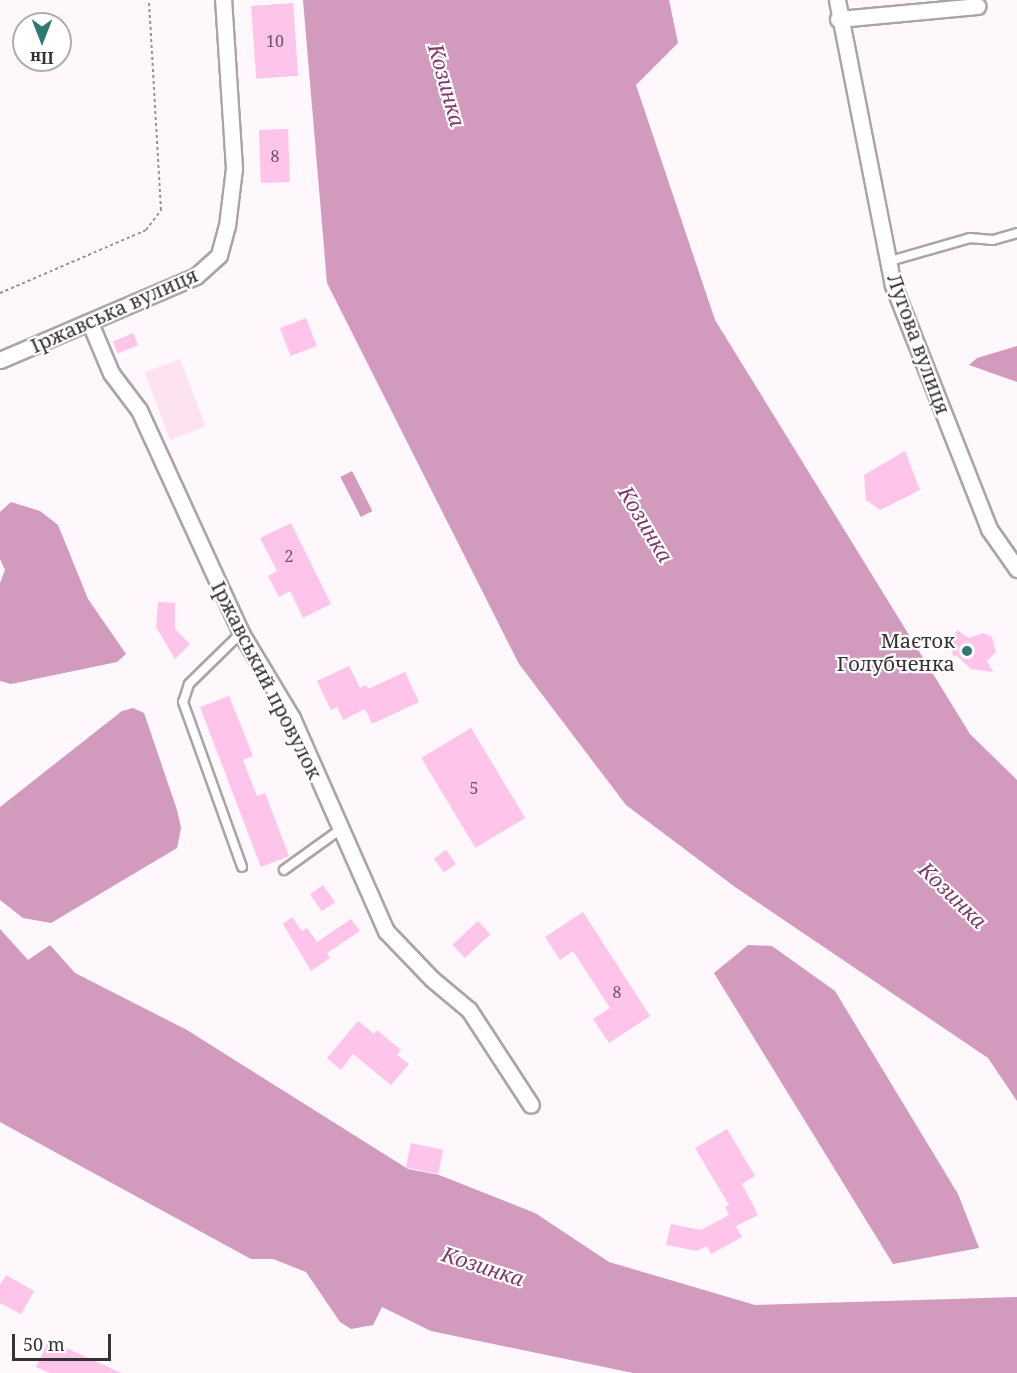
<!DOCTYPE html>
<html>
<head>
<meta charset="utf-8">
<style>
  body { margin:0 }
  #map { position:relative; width:1017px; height:1373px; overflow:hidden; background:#fef7fb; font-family:"Noto Serif",serif }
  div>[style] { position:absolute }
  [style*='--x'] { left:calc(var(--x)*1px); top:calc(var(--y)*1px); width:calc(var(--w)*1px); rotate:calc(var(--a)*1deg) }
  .green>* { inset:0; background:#fde2f2; transform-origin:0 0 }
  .water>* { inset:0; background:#d29abd; transform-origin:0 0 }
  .building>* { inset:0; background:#ffc4e9; transform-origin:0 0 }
  .path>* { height:2px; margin-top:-1px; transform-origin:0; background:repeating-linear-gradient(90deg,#979295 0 3px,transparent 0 6px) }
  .roads { filter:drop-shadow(2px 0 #aaa4a7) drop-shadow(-2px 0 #aaa4a7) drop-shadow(0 2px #aaa4a7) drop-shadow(0 -2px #aaa4a7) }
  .lane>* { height:8px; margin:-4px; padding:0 4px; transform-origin:4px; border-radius:4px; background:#fff }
  .street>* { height:15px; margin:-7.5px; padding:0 7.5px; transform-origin:7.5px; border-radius:7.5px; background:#fff }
  .dots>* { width:16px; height:16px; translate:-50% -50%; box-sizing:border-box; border:3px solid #fff; border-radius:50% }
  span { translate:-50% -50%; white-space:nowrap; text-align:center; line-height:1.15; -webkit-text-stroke:4.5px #fff; paint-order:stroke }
  .number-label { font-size:16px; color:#675660 }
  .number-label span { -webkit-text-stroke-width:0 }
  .street-label { font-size:20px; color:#343132 }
  .poi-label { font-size:20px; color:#343132 }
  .right { translate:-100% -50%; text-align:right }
  .water-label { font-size:21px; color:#7f3b69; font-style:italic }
  .north { position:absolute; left:12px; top:12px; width:60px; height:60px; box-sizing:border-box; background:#fff; border:2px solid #aeadad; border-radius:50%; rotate:180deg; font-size:16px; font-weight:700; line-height:24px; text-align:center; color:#343132 }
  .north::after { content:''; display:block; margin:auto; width:21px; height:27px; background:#2f7875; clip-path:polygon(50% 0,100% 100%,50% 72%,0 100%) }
  .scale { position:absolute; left:12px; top:1334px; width:99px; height:27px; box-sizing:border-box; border:3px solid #343132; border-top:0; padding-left:8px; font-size:18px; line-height:21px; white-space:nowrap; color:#343132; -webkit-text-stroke:4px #fff; paint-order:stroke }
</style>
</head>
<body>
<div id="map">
  <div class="green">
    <i style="left:180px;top:359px;width:72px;height:38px;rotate:69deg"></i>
  </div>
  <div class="water">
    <i style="clip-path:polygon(303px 0,669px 0,678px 43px,636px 85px,715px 320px,970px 734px,1017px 780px,1017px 1101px,988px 1058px,735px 887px,626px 805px,519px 664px,327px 283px)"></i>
    <i style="clip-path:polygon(1017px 346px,1017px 382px,969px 365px,977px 358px)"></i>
    <i style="left:352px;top:471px;width:45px;height:13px;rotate:63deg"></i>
    <i style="clip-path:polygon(11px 502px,40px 511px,58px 525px,88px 599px,126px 654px,117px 662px,11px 684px,0 681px,0 583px,5px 570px,0 559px,0 512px)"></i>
    <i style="clip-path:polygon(133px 708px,144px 713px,177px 810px,181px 828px,177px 848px,51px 923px,23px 918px,0 900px,0 807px,122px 711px)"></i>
    <i style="clip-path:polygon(0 929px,28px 960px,50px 945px,75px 973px,187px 1030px,408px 1169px,439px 1175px,535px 1213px,609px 1262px,755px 1305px,1017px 1297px,1017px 1373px,633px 1373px,431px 1331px,382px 1307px,373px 1325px,351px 1329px,340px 1322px,306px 1272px,273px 1259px,251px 1259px,0 1122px)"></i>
    <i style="clip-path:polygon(748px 945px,772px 946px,835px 991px,958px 1194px,979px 1248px,893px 1264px,714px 973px)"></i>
  </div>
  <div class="building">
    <i style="left:293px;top:3px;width:73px;height:42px;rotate:86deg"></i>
    <i style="left:288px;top:129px;width:53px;height:29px;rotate:88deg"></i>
    <i style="left:306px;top:318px;width:30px;height:28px;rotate:69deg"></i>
    <i style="left:133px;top:333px;width:13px;height:22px;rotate:67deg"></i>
    <i style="clip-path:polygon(905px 451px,920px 490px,880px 510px,866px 500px,864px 475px)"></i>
    <i style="clip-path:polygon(291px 523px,331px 604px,303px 618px,290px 591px,279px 597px,268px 576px,277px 571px,260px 538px)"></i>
    <i style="clip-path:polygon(158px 602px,175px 603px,175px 629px,190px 644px,175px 659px,156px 627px)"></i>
    <i style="clip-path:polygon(957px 630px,969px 638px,983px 633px,992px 637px,996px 652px,987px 661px,993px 672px,971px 669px,956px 655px,953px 657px,951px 640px)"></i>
    <i style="clip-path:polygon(349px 666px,360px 688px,366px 685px,368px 689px,405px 672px,419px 702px,372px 724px,365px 709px,343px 720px,337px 707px,331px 710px,317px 681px)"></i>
    <i style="clip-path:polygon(229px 696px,253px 756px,243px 760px,257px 796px,265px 793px,289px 856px,261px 867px,200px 707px)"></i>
    <i style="left:471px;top:728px;width:105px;height:58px;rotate:59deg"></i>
    <i style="left:446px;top:850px;width:17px;height:15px;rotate:54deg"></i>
    <i style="left:323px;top:885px;width:21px;height:16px;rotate:55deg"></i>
    <i style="clip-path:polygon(583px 912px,650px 1016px,609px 1043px,593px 1019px,610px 1008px,573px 951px,560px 960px,545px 937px)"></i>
    <i style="clip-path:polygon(292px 917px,302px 931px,307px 928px,317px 942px,351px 919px,360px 931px,327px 953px,330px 958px,311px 971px,283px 924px)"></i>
    <i style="left:478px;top:921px;width:18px;height:35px;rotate:47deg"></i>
    <i style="clip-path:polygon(358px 1021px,374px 1034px,377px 1030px,401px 1050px,397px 1055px,409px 1064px,391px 1085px,353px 1054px,341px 1070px,327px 1058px)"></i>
    <i style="clip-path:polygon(727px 1129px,755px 1176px,742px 1184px,758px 1215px,736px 1226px,742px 1237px,711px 1254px,707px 1246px,697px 1251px,666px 1245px,671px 1224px,701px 1230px,729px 1215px,725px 1207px,729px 1205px,695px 1148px)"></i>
    <i style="left:411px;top:1143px;width:33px;height:25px;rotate:12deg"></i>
    <i style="clip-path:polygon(6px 1275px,34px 1291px,21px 1314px,0 1303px,0 1285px)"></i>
    <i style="clip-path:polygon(49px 1340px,121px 1373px,50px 1373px,36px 1367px)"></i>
  </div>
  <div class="path">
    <i style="--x:0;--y:293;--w:159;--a:-23.3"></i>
    <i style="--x:146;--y:230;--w:25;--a:-53"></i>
    <i style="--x:161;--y:210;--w:210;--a:-93.3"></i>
  </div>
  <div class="roads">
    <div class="lane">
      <i style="--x:890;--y:261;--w:83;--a:-16"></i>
      <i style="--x:970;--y:238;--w:23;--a:5"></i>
      <i style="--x:993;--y:240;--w:25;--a:-16"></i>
      <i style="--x:241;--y:633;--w:73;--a:135.6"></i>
      <i style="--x:189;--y:684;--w:19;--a:108"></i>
      <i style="--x:183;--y:702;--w:175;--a:70.3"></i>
      <i style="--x:284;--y:870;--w:70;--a:-35.7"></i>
    </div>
    <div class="street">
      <i style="--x:837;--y:0;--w:290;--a:78.9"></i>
      <i style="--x:893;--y:285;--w:262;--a:68.5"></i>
      <i style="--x:989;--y:529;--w:49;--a:55"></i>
      <i style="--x:838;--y:19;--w:140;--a:-5.3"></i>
      <i style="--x:90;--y:323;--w:54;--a:67.2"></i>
      <i style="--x:111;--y:373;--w:46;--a:52.9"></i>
      <i style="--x:139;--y:410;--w:245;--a:65.4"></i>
      <i style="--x:241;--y:633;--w:99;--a:59"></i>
      <i style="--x:292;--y:718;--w:233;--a:66.2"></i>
      <i style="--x:386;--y:931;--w:66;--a:46.2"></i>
      <i style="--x:432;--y:979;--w:48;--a:40"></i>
      <i style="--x:469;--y:1010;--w:113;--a:56.9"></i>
      <i style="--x:0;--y:360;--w:213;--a:-23.2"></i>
      <i style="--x:196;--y:276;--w:31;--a:-42"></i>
      <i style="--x:219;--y:255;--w:30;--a:-75"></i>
      <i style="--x:227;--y:226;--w:58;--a:-83.1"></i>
      <i style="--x:234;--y:168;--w:168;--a:-93.7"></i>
    </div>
  </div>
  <div class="dots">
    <i style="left:967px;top:651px;background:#2f7875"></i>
  </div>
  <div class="number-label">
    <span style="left:275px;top:41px">10</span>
    <span style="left:275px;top:156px">8</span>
    <span style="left:289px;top:556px">2</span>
    <span style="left:474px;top:788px">5</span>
    <span style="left:617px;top:992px">8</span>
  </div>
  <div class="street-label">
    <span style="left:114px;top:310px;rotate:-24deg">Іржавська вулиця</span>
    <span style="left:919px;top:344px;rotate:70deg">Лугова вулиця</span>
    <span style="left:267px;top:680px;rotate:63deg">Іржавський провулок</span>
  </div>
  <div class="poi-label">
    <span class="right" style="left:955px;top:652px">Маєток<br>Голубченка</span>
  </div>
  <div class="water-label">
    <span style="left:447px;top:85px;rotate:74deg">Козинка</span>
    <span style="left:646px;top:524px;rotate:59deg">Козинка</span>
    <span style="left:953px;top:895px;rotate:44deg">Козинка</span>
    <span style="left:483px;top:1266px;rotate:18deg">Козинка</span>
  </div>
  <div class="north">Пн</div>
  <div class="scale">50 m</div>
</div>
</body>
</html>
